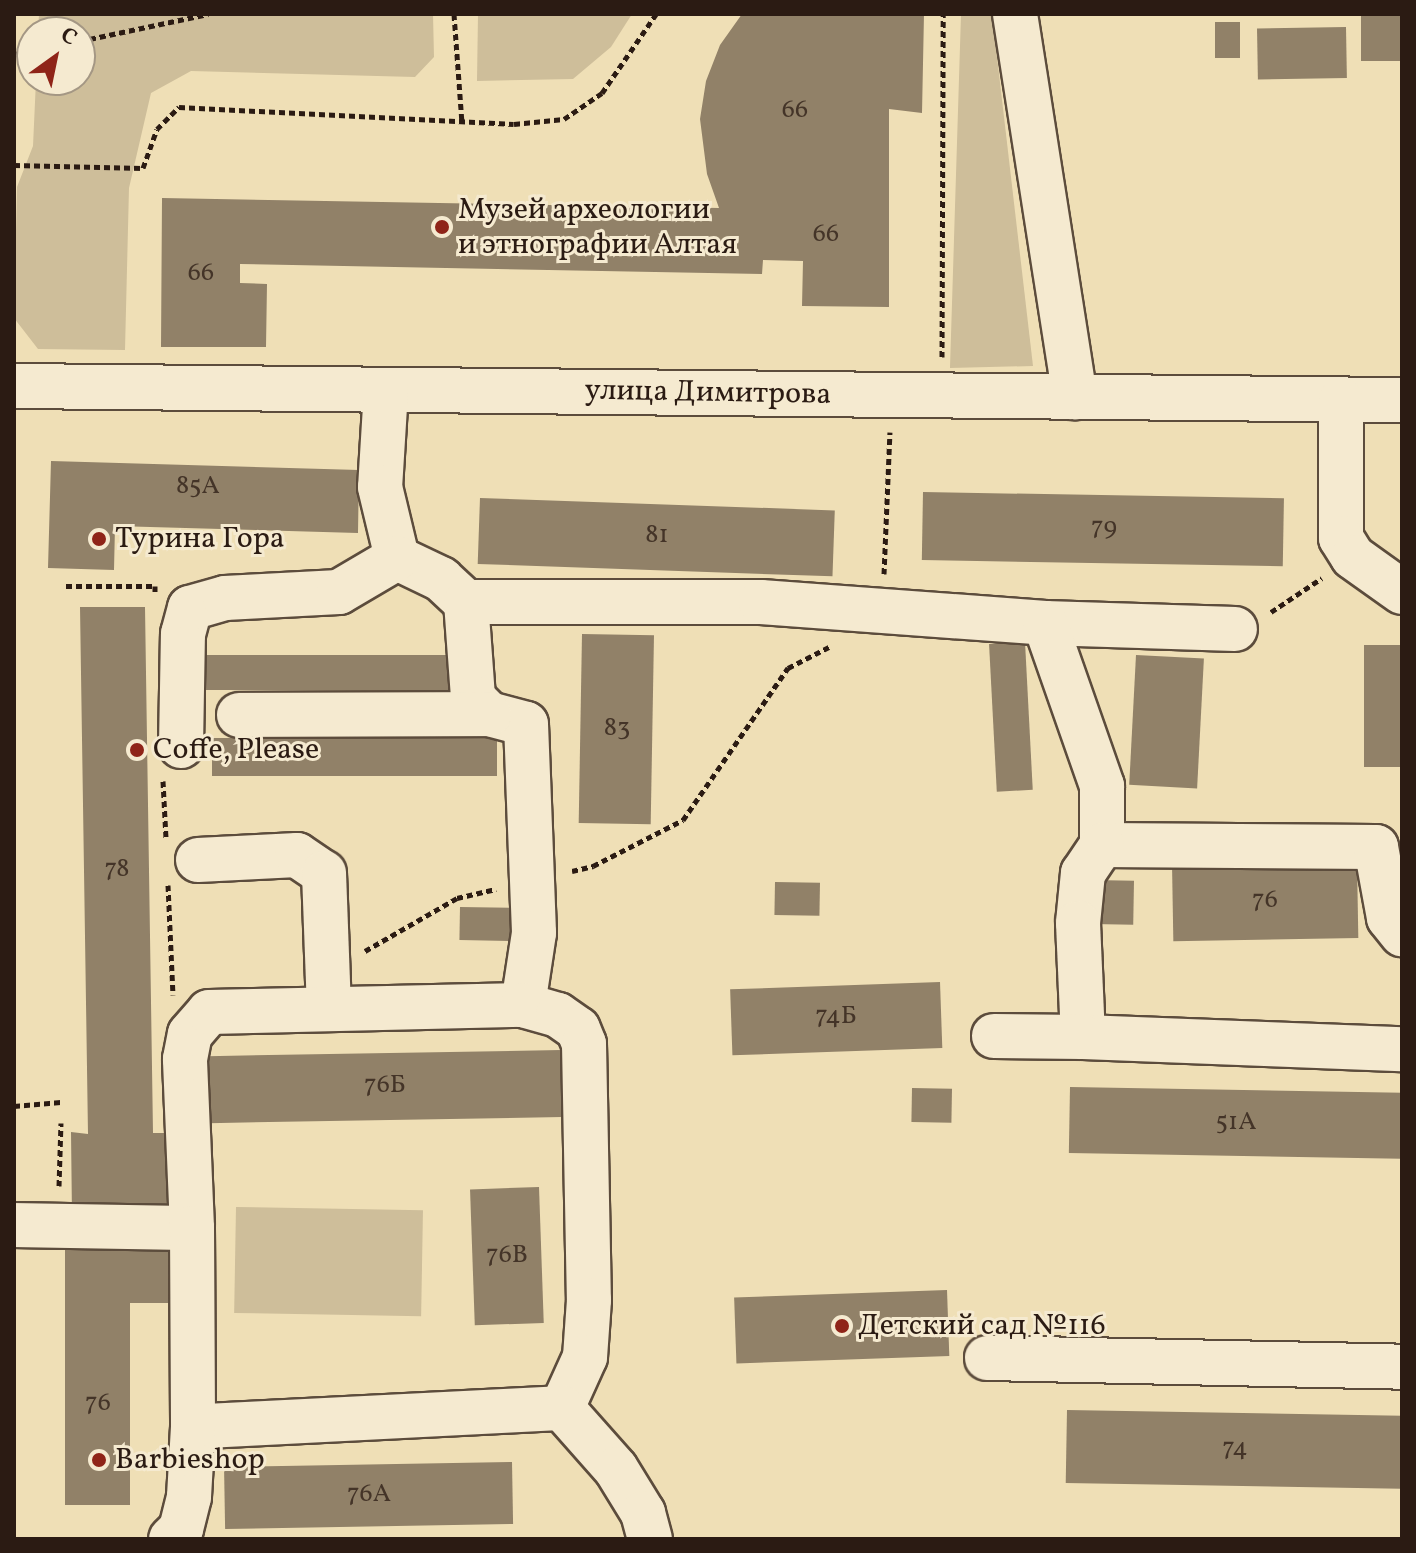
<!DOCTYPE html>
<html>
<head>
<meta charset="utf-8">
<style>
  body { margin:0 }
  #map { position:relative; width:1416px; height:1553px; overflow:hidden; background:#efdfb6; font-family:Vollkorn,serif }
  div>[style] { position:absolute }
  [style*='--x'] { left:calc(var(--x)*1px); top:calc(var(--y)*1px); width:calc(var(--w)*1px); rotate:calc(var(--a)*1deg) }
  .green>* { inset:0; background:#cebe9a; transform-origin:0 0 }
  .building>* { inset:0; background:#918168; transform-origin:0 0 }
  .path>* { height:5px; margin-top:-2.5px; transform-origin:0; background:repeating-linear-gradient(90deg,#2b1b13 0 6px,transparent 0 10px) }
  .roads { filter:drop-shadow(2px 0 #5c4c3c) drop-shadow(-2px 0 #5c4c3c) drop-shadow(0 2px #5c4c3c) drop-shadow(0 -2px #5c4c3c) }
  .minor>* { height:44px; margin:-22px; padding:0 22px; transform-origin:22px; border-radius:22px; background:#f5ead0 }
  .dots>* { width:22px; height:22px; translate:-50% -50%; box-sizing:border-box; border:4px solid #f5ead0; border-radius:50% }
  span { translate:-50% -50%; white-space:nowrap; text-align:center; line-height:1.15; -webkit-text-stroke:6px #f5ead0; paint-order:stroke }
  .number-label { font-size:26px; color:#443428 }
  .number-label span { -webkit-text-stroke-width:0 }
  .poi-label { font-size:30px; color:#2b1b13 }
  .left { translate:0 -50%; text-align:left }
  .street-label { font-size:30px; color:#2b1b13 }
  .frame { position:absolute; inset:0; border:16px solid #2b1b13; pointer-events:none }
  .north { position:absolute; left:16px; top:16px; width:80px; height:80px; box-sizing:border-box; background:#f5ead0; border:2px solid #a49784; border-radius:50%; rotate:33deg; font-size:22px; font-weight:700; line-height:32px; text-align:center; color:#2b1b13 }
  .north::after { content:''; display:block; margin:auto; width:28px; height:36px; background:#8f2418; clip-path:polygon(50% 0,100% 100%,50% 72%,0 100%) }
</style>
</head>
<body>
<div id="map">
  <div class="green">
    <i style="clip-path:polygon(39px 14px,433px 14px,434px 57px,415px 77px,191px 71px,151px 93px,129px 188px,125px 350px,38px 349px,14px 318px,17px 187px,33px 146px,36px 80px,80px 80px,80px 32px,38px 32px)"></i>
    <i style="clip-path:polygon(478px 14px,632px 14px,611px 47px,573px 79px,477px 81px)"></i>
    <i style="clip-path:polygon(961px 14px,992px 14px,1033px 366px,950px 368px)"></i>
    <i style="left:236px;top:1207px;width:187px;height:106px;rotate:1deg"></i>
  </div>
  <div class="building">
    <i style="clip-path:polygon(742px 14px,924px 14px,922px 113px,889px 109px,889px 307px,802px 306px,803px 261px,763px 260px,762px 274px,240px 264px,240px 283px,267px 284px,266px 347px,161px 347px,162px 198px,719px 208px,707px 174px,700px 119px,706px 81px,720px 45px)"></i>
    <i style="left:1361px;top:14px;width:41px;height:47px"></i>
    <i style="left:1215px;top:22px;width:25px;height:36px"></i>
    <i style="left:1346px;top:27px;width:51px;height:89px;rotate:89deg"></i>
    <i style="clip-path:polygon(51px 461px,359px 470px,358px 533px,115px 526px,114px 570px,48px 568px)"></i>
    <i style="left:923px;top:492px;width:361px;height:68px;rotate:1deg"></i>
    <i style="left:480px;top:498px;width:355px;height:66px;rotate:2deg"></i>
    <i style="clip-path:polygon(80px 607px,145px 607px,153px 1133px,169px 1133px,168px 1217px,72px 1217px,71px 1132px,88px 1134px)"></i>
    <i style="left:582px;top:634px;width:72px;height:189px;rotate:1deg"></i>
    <i style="left:1025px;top:642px;width:148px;height:36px;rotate:87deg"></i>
    <i style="left:1364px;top:645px;width:38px;height:122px"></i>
    <i style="left:200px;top:655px;width:254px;height:35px"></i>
    <i style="left:1136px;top:655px;width:68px;height:130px;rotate:3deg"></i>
    <i style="left:212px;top:738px;width:285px;height:38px"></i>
    <i style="left:1357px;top:862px;width:76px;height:185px;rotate:89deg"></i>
    <i style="left:1093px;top:880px;width:41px;height:44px;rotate:1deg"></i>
    <i style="left:775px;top:882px;width:45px;height:33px;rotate:1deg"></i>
    <i style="left:460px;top:907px;width:55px;height:33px;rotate:1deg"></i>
    <i style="left:940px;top:982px;width:66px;height:210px;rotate:88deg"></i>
    <i style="left:561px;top:1050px;width:67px;height:354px;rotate:89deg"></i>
    <i style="left:1070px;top:1087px;width:332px;height:66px;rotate:1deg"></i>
    <i style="left:912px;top:1088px;width:40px;height:34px;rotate:1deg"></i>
    <i style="left:539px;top:1187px;width:136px;height:69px;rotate:88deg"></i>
    <i style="clip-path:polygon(65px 1242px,172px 1242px,172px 1303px,130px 1303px,130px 1505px,65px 1505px)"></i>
    <i style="left:947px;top:1290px;width:66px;height:213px;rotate:88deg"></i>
    <i style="left:1067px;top:1410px;width:335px;height:73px;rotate:1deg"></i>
    <i style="left:512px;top:1462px;width:62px;height:288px;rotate:89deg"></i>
  </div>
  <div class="path">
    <i style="--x:454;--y:14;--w:108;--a:85.8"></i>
    <i style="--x:80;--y:41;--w:131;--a:-11.9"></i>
    <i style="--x:15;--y:54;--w:17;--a:-10"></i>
    <i style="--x:14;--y:165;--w:129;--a:1.3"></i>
    <i style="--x:143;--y:168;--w:41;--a:-70.3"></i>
    <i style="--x:157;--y:129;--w:31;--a:-45"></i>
    <i style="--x:179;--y:107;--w:335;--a:2.9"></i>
    <i style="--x:514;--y:124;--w:50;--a:-5.7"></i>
    <i style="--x:564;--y:119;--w:46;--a:-34.4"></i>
    <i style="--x:602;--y:93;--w:96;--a:-55.6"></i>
    <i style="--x:942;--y:357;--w:343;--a:-89.8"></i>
    <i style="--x:884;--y:574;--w:142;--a:-87.6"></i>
    <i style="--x:66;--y:586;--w:89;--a:0"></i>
    <i style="--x:155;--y:586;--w:6;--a:90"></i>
    <i style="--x:1271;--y:612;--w:61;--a:-33.7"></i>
    <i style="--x:163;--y:781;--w:58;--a:87"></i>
    <i style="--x:572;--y:871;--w:22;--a:-13"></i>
    <i style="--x:593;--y:866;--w:101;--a:-27.1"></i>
    <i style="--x:683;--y:820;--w:185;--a:-55.4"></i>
    <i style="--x:788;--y:668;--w:46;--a:-27.1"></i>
    <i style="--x:168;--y:885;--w:110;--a:87.4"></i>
    <i style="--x:365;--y:951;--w:106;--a:-29.9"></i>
    <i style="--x:457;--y:898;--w:40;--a:-13"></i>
    <i style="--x:14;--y:1106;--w:47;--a:-4.9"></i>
    <i style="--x:59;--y:1186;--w:63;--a:-88.2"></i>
  </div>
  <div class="roads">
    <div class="minor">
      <i style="--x:1015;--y:14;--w:388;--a:81.1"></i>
      <i style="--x:14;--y:386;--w:1388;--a:0.58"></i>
      <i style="--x:386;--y:390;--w:97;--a:93.5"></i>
      <i style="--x:380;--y:487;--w:73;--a:76.5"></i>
      <i style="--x:397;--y:558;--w:49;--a:25.5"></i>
      <i style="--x:441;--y:579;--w:34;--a:43"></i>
      <i style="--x:466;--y:602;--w:96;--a:85.8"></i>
      <i style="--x:473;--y:698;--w:23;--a:45"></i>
      <i style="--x:489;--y:714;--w:38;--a:15"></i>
      <i style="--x:526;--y:724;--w:209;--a:87.8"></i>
      <i style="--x:534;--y:933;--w:73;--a:98.7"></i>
      <i style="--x:1341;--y:400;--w:138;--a:90"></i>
      <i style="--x:1341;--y:538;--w:22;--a:58"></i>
      <i style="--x:1353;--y:557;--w:60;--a:35.5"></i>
      <i style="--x:466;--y:602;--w:295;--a:0"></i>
      <i style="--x:761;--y:602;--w:285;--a:4.2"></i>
      <i style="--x:1045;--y:623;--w:190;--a:1.8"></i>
      <i style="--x:1045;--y:623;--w:173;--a:70.7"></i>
      <i style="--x:1102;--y:786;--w:59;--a:90"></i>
      <i style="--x:1102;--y:845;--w:274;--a:0.4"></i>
      <i style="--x:1376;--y:847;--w:72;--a:79.6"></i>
      <i style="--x:1389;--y:918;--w:21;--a:51"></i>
      <i style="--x:239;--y:715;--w:250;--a:-0.2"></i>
      <i style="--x:181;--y:746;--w:112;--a:-89"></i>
      <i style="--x:183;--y:634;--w:27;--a:-75"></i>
      <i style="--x:190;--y:608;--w:36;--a:-16"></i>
      <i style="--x:225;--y:598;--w:114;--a:-3"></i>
      <i style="--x:339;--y:592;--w:67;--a:-30.4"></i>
      <i style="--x:1102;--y:845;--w:34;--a:124"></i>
      <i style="--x:1083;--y:873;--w:50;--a:95.7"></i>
      <i style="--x:1078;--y:923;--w:114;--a:87.5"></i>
      <i style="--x:1083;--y:1037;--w:319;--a:2.2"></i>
      <i style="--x:198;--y:860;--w:99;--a:-2.9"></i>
      <i style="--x:297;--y:855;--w:32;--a:34"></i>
      <i style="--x:324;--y:873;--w:134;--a:87.9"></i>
      <i style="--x:994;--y:1036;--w:89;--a:0.6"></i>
      <i style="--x:14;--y:1225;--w:178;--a:1"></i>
      <i style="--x:192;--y:1228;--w:169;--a:-92.4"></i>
      <i style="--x:185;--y:1059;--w:25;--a:-79"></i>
      <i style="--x:190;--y:1034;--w:29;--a:-49"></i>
      <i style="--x:209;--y:1012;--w:314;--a:-1.3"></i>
      <i style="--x:523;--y:1005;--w:36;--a:16"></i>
      <i style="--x:558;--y:1015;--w:24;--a:35"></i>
      <i style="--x:578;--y:1029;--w:16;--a:68"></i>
      <i style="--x:584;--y:1044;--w:256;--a:88.9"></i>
      <i style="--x:589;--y:1300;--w:57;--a:94"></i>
      <i style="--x:585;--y:1357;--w:56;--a:114.3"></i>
      <i style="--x:562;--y:1408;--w:369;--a:177.1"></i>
      <i style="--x:193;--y:1427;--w:70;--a:93.3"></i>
      <i style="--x:189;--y:1497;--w:33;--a:104"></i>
      <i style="--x:181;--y:1529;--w:14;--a:135"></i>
      <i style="--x:192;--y:1228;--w:199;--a:89.7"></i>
      <i style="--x:987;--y:1358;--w:415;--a:1.2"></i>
      <i style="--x:562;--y:1408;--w:81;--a:48.5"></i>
      <i style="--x:616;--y:1469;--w:52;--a:58.5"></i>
      <i style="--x:643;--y:1513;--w:27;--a:75"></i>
    </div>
  </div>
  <div class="dots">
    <i style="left:442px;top:227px;background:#8f2418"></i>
    <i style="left:99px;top:539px;background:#8f2418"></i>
    <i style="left:137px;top:750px;background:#8f2418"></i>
    <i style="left:842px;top:1326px;background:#8f2418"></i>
    <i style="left:99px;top:1460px;background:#8f2418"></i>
  </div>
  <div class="number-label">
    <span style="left:795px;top:111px">66</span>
    <span style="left:826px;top:235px">66</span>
    <span style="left:201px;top:274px">66</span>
    <span style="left:198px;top:487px">85А</span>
    <span style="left:1104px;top:528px">79</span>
    <span style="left:657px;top:536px">81</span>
    <span style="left:617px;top:729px">83</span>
    <span style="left:117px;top:870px">78</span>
    <span style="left:1265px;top:901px">76</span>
    <span style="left:836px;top:1017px">74Б</span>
    <span style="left:385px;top:1086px">76Б</span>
    <span style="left:1236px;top:1123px">51А</span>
    <span style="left:507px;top:1256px">76В</span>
    <span style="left:98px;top:1404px">76</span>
    <span style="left:1235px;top:1449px">74</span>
    <span style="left:369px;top:1495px">76А</span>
  </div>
  <div class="poi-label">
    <span class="left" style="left:458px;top:227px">Музей археологии<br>и этнографии Алтая</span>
    <span class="left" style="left:115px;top:539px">Турина Гора</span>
    <span class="left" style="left:153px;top:750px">Coffe, Please</span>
    <span class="left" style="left:858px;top:1326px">Детский сад №116</span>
    <span class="left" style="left:115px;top:1460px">Barbieshop</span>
  </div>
  <div class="street-label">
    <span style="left:708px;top:393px;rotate:1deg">улица Димитрова</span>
  </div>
  <div class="frame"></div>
  <div class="north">С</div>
</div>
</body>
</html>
